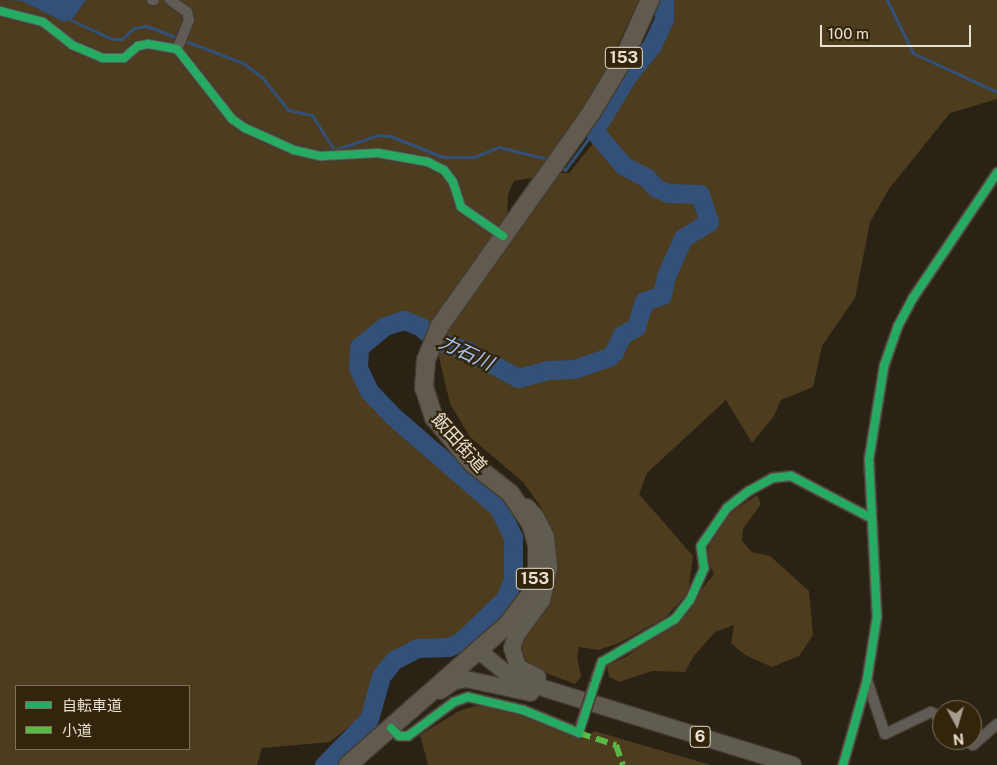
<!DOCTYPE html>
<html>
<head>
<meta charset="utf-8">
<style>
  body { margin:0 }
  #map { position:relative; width:997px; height:765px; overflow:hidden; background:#2a2214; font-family:"Public Sans","Noto Sans JP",sans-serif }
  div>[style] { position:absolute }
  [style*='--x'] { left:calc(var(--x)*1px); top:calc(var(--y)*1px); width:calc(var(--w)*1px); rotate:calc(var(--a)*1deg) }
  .green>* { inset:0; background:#4d3d1e }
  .water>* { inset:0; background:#325078 }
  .stream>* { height:3px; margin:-1.5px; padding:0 1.5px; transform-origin:1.5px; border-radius:1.5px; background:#325078 }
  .river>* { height:19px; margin:-9.5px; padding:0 9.5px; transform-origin:9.5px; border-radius:9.5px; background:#325078 }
  .roads { filter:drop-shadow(1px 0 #433c30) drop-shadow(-1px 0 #433c30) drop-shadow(0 1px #433c30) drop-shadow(0 -1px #433c30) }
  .minor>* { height:10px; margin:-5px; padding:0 5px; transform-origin:5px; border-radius:5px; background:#605c55 }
  .primary>* { height:16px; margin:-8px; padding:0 8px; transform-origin:8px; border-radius:8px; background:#615c52 }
  .trunk>* { height:18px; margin:-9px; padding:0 9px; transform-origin:9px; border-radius:9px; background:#605a50 }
  .bridges { filter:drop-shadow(1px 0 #433c30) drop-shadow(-1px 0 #433c30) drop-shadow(0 1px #433c30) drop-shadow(0 -1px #433c30) }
  .minor-bridge>* { height:10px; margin:-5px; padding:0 5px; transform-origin:5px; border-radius:5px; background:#605c55 }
  .quiet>* { height:6px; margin-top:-3px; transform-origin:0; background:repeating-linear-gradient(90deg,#58b947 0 12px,transparent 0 18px) }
  .cycleway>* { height:8px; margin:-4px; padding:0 4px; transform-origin:4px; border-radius:4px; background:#26ab63 }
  span { translate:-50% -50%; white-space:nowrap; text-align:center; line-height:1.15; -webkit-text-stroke:4.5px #33250b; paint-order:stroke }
  .shield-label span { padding:1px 4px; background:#33250b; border:1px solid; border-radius:4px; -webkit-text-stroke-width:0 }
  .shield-label { font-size:16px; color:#e9e0d1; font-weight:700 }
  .street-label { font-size:18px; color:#e9e0d1 }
  .water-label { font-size:19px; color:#a8c6f2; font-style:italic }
  .legend { position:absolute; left:15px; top:685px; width:175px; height:65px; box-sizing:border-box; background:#33250b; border:1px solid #7c705a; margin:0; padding:6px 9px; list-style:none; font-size:15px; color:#e9e0d1 }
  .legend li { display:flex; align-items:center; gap:10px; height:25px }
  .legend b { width:25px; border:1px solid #7c705a }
  .north { position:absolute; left:932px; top:700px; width:50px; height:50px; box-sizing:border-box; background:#33250b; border:1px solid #7c705a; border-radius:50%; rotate:174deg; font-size:14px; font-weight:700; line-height:20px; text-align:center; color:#e9e0d1 }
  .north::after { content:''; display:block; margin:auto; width:18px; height:22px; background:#a69e8f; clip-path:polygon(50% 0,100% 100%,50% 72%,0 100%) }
  .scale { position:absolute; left:820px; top:25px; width:151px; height:22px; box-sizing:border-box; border:2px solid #e9e0d1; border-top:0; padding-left:6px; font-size:15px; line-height:18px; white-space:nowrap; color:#e9e0d1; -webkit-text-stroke:4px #33250b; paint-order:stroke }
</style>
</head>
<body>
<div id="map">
  <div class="green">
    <i style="clip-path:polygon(evenodd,0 0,22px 1px,64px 22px,73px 18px,86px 0,639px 0,596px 91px,537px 177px,514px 181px,508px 194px,507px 219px,430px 326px,397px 319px,364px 333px,355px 349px,354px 367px,361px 389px,389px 419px,484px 497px,502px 518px,510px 552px,502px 596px,492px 610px,472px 629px,453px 640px,411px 644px,384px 662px,366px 713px,330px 742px,262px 748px,257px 765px,0 765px,0 0,16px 686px,189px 686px,189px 749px,16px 749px,16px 686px)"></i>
    <i style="clip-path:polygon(673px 0,997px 0,997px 99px,950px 113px,889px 189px,870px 222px,855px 298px,822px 346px,813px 387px,781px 400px,774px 416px,752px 443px,726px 400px,647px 473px,639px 494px,693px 556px,688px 593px,666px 617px,619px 643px,599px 650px,579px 647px,577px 657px,581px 677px,575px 684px,530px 667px,524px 655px,520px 641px,551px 536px,541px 507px,523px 482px,470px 437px,450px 404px,437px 348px,445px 329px,560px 173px,569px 173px,595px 141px,603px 140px,607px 119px,651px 61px,673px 25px)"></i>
    <i style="clip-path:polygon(757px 495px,761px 504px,743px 529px,742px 541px,752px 552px,770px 556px,809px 591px,813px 635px,799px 656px,772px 667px,745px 655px,731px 643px,734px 625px,715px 632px,693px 657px,685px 672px,652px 671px,619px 682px,609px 677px,607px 666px,627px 656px,678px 619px,714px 574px,706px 557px,711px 540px,729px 514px)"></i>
    <i style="clip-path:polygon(474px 706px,496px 707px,587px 738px,594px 731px,711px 765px,428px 765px,420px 735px,459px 711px)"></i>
  </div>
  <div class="water">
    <i style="clip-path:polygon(4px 0,86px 0,73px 18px,64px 22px,22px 1px)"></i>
  </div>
  <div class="stream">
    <i style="--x:887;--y:0;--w:59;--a:63.9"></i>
    <i style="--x:913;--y:53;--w:93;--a:24.9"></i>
    <i style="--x:65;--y:17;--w:52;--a:25.1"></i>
    <i style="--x:112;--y:39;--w:10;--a:0"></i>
    <i style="--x:122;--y:39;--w:16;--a:-43"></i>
    <i style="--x:134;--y:28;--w:13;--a:-9"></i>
    <i style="--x:147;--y:26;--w:103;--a:21.1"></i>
    <i style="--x:243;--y:63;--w:22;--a:36"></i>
    <i style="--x:261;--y:76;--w:43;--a:51.5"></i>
    <i style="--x:288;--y:110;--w:25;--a:12"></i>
    <i style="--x:312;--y:115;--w:41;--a:57.8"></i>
    <i style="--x:334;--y:150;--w:46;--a:-18.8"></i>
    <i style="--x:378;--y:135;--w:12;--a:5"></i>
    <i style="--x:390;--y:136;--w:57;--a:21.6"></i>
    <i style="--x:443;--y:157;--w:31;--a:0"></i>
    <i style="--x:474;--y:157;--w:27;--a:-22"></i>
    <i style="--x:499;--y:147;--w:54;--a:14"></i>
    <i style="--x:560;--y:166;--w:6;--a:39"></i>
    <i style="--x:565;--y:170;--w:49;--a:-53.4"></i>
  </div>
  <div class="river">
    <i style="--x:324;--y:765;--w:64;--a:-45.6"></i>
    <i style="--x:369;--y:719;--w:45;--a:-74.4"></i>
    <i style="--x:381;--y:676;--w:21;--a:-51"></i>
    <i style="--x:394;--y:660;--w:27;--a:-27"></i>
    <i style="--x:418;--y:648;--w:30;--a:-2"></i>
    <i style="--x:448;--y:647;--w:13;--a:-23"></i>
    <i style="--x:460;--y:642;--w:62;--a:-43.7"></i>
    <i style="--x:505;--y:599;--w:22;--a:-68"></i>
    <i style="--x:513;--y:579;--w:42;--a:-90"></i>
    <i style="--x:513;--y:537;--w:32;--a:-116"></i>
    <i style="--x:499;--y:508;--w:139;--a:-139.1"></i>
    <i style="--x:394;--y:417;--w:36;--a:-134"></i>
    <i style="--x:369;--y:391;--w:26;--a:-115"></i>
    <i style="--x:358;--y:367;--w:20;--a:-87"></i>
    <i style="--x:359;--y:347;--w:33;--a:-39"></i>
    <i style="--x:385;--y:326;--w:20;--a:-18"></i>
    <i style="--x:404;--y:320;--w:18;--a:22"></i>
    <i style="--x:421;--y:327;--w:21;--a:43"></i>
    <i style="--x:436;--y:341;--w:31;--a:17"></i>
    <i style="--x:466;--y:350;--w:59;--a:28.3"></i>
    <i style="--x:518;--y:378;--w:31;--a:-15"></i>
    <i style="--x:548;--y:370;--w:26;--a:-2"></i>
    <i style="--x:574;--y:369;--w:37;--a:-19"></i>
    <i style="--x:609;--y:357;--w:7;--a:-45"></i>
    <i style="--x:614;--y:352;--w:19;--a:-65"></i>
    <i style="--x:622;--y:335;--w:16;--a:-30"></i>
    <i style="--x:636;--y:327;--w:27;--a:-73"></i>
    <i style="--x:644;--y:301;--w:19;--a:-18"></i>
    <i style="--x:662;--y:295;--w:19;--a:-78"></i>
    <i style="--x:666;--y:276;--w:42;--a:-65.9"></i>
    <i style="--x:683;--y:238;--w:31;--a:-32"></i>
    <i style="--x:709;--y:222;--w:29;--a:-108"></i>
    <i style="--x:700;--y:194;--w:32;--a:-178"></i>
    <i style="--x:668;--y:193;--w:13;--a:-157"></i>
    <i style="--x:656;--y:188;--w:13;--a:-132"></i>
    <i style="--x:647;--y:178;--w:26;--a:-152"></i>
    <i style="--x:624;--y:166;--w:46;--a:-130.6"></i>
    <i style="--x:594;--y:131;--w:66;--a:-58.7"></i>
    <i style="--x:628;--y:75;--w:38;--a:-51"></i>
    <i style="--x:652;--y:45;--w:29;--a:-65"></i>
    <i style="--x:664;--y:19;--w:19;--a:-90"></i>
  </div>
  <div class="roads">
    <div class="minor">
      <i style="--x:152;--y:0;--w:2;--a:0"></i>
      <i style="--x:170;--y:0;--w:21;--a:35"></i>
      <i style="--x:187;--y:12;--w:8;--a:76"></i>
      <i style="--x:189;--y:20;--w:31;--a:112"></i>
      <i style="--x:0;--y:11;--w:44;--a:14.3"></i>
      <i style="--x:43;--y:22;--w:37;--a:38"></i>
      <i style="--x:72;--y:45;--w:33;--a:23"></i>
      <i style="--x:102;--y:58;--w:22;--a:0"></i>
      <i style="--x:124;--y:58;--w:18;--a:-41"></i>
      <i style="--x:138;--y:46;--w:10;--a:-11"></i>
      <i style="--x:148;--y:44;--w:29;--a:10"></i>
      <i style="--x:177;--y:49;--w:89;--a:51.8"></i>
      <i style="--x:232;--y:119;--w:16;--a:35"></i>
      <i style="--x:245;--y:128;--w:54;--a:24.2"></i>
      <i style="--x:294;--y:150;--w:28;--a:13"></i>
      <i style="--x:321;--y:156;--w:57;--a:-3"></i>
      <i style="--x:378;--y:153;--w:51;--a:10.2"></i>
      <i style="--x:428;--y:162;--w:18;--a:27"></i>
      <i style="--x:444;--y:170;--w:15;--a:53"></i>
      <i style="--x:453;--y:182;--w:26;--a:72"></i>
      <i style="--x:461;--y:207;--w:51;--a:34.6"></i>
      <i style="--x:867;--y:680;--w:57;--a:71.6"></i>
      <i style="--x:885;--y:734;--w:51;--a:-25.6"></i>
      <i style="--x:931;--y:712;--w:13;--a:29"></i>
      <i style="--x:594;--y:685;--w:24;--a:-71"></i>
      <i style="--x:602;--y:662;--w:85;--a:-30.5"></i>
      <i style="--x:675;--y:619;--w:24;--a:-52"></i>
      <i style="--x:690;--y:600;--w:35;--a:-66"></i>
      <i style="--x:704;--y:568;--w:22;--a:-98"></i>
      <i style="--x:701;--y:546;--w:46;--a:-55.6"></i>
      <i style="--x:727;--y:508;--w:28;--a:-38"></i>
      <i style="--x:749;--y:491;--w:26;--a:-29"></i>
      <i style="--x:772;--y:478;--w:19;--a:-6"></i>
      <i style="--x:791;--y:476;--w:88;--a:27.7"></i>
      <i style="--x:391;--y:728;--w:11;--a:45"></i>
      <i style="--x:399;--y:736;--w:9;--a:0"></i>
      <i style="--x:408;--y:736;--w:57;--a:-36.5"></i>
      <i style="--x:454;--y:702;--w:15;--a:-20"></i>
      <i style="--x:468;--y:697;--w:57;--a:13.3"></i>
      <i style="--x:523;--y:710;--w:61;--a:22.3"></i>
      <i style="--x:579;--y:733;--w:5;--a:-79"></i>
      <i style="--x:967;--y:740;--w:8;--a:40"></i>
      <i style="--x:973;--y:745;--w:32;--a:-41"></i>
      <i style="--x:843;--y:765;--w:88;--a:-74.2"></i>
      <i style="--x:867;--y:680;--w:64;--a:-81"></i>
      <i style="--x:877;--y:617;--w:158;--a:-92.9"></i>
      <i style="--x:869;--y:459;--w:94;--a:-80.8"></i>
      <i style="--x:884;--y:366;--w:42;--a:-70.7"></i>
      <i style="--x:898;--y:326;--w:32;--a:-62"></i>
      <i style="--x:913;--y:298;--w:151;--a:-56.1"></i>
    </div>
    <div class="primary">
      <i style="--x:527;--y:507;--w:13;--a:48"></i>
      <i style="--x:536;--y:517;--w:22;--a:63"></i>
      <i style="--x:546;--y:537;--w:31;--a:84"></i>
      <i style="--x:549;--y:568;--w:33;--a:102"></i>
      <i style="--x:542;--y:600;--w:44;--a:125.8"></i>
      <i style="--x:516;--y:636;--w:13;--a:108"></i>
      <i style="--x:512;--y:648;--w:20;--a:72"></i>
      <i style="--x:518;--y:667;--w:22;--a:27"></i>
      <i style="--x:479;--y:651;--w:36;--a:39"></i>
      <i style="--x:507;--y:674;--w:25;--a:23"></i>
      <i style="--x:530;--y:684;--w:275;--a:17.1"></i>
      <i style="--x:440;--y:691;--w:18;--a:-34"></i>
      <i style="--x:455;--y:681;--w:11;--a:-10"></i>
      <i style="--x:466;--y:679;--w:66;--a:12.2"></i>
    </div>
    <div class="trunk">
      <i style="--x:348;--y:765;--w:213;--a:-41.4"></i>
      <i style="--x:508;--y:624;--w:36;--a:-53"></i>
      <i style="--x:530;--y:595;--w:29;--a:-76"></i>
      <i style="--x:537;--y:567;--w:22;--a:-90"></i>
      <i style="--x:537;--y:545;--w:22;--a:-106"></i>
      <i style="--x:531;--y:524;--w:37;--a:-124"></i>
      <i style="--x:510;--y:493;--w:47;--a:-141.9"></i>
      <i style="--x:473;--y:464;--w:60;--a:-130.3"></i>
      <i style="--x:434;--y:418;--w:32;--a:-108"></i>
      <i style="--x:424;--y:388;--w:28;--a:-86"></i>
      <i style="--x:426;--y:360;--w:35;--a:-68"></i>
      <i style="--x:439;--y:327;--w:262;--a:-54.6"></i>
      <i style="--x:591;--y:113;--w:62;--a:-58.9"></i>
      <i style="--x:623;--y:60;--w:66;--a:-65.8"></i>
    </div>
  </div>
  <div class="bridges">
    <div class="minor-bridge">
      <i style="--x:580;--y:728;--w:45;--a:-72"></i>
    </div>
  </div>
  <div class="quiet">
    <i style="--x:579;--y:733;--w:39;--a:18"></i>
    <i style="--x:616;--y:745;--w:21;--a:71"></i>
  </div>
  <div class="cycleway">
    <i style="--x:0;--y:11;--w:44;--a:14.3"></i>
    <i style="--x:43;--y:22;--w:37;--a:38"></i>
    <i style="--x:72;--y:45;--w:33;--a:23"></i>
    <i style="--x:102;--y:58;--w:22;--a:0"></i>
    <i style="--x:124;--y:58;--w:18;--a:-41"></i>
    <i style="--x:138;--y:46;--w:10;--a:-11"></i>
    <i style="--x:148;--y:44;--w:29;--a:10"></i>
    <i style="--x:177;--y:49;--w:89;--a:51.8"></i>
    <i style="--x:232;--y:119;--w:16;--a:35"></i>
    <i style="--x:245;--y:128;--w:54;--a:24.2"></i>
    <i style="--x:294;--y:150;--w:28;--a:13"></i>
    <i style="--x:321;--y:156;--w:57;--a:-3"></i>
    <i style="--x:378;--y:153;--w:51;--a:10.2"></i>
    <i style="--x:428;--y:162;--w:18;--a:27"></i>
    <i style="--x:444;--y:170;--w:15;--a:53"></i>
    <i style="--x:453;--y:182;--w:26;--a:72"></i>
    <i style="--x:461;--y:207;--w:51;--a:34.6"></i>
    <i style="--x:391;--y:728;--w:11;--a:45"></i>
    <i style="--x:399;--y:736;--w:9;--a:0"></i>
    <i style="--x:408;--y:736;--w:57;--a:-36.5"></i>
    <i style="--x:454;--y:702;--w:15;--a:-20"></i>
    <i style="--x:468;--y:697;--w:57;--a:13.3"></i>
    <i style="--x:523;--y:710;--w:61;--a:22.3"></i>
    <i style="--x:579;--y:733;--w:75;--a:-72.1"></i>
    <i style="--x:602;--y:662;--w:85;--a:-30.5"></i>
    <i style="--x:675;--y:619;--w:24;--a:-52"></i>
    <i style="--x:690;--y:600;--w:35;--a:-66"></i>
    <i style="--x:704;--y:568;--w:22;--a:-98"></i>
    <i style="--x:701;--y:546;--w:46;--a:-55.6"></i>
    <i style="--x:727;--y:508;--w:28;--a:-38"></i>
    <i style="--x:749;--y:491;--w:26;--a:-29"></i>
    <i style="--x:772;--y:478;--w:19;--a:-6"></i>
    <i style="--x:791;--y:476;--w:88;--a:27.7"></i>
    <i style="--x:843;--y:765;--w:88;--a:-74.2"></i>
    <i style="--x:867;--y:680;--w:64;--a:-81"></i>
    <i style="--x:877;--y:617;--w:158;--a:-92.9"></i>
    <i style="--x:869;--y:459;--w:94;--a:-80.8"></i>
    <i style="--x:884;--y:366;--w:42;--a:-70.7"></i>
    <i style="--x:898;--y:326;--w:32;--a:-62"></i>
    <i style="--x:913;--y:298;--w:151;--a:-56.1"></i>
  </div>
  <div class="shield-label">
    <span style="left:624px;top:58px">153</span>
    <span style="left:535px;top:579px">153</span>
    <span style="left:700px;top:737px">6</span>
  </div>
  <div class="street-label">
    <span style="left:459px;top:443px;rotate:48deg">飯田街道</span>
  </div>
  <div class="water-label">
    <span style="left:466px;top:353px;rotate:25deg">力石川</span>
  </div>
  <ul class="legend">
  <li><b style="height:6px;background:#26ab63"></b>自転車道</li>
  <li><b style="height:6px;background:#58b947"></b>小道</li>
  </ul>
  <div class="north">N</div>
  <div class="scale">100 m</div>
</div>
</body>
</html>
